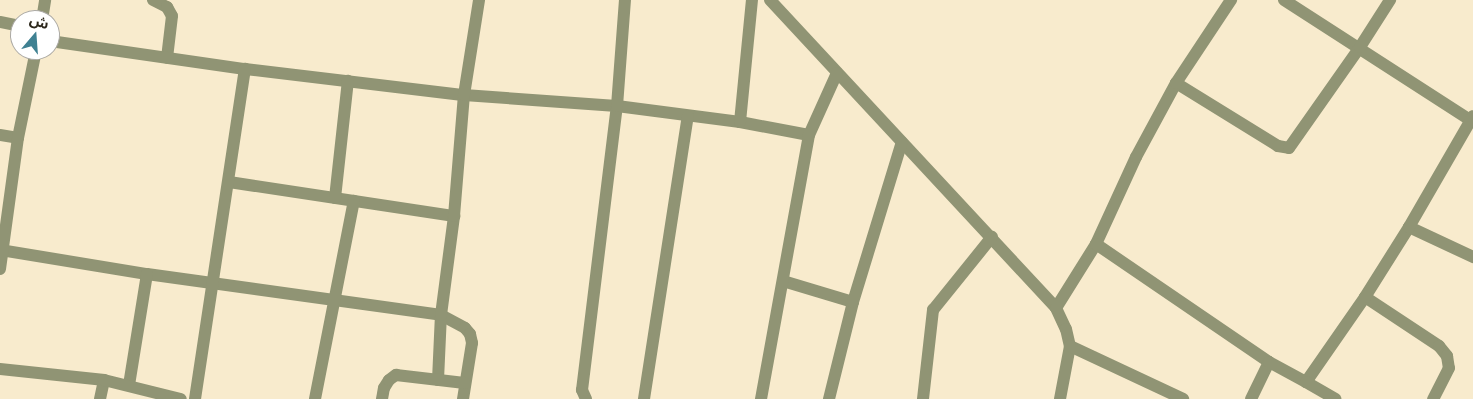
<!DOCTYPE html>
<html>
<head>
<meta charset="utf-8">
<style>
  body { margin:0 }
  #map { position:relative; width:1473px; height:399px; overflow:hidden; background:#f8ebcd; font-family:"Open Sans","Noto Sans Arabic",sans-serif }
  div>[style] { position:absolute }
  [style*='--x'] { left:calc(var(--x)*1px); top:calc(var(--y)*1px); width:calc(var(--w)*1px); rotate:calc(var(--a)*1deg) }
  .street>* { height:12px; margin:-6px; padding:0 6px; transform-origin:6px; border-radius:6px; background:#909474 }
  span { translate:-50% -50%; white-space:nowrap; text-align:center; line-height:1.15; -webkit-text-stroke:5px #fff; paint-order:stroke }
  .north { position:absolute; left:10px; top:10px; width:50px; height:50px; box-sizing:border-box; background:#fff; border:1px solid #aba9a4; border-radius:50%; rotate:18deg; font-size:14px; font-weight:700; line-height:20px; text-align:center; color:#2c271b }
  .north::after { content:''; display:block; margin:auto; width:18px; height:22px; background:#3f8192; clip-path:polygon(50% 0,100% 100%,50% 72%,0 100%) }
</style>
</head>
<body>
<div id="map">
  <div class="street">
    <i style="--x:153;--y:0;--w:16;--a:27"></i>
    <i style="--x:167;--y:7;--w:10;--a:61"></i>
    <i style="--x:172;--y:16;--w:42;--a:96.8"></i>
    <i style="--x:770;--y:0;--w:420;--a:47.1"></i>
    <i style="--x:1056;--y:308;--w:23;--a:65"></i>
    <i style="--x:1066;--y:329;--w:17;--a:77"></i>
    <i style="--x:1070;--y:346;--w:54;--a:100.7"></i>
    <i style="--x:1284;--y:0;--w:225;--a:32.8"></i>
    <i style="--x:42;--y:20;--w:20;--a:-81"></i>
    <i style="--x:0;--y:22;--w:20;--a:11"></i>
    <i style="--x:50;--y:41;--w:197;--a:8.2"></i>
    <i style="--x:245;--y:69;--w:221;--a:6.8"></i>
    <i style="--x:464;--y:95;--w:153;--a:4.1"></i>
    <i style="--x:617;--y:106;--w:124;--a:7.4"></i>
    <i style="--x:740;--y:122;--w:70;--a:10.7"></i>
    <i style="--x:1176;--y:83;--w:120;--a:31.7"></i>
    <i style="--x:1278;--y:146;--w:11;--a:10"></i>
    <i style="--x:1289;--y:148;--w:123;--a:-54.9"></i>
    <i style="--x:1360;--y:47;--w:56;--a:-57.4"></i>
    <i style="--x:740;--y:122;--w:123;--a:-84.4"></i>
    <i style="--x:0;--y:135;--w:18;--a:9"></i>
    <i style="--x:229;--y:182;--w:228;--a:8.6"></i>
    <i style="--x:335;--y:198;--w:118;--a:-83.7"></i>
    <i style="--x:1409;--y:227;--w:71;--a:25.1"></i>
    <i style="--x:1096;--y:244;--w:96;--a:-65.3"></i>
    <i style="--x:1136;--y:157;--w:84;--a:-61.6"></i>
    <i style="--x:1176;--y:83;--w:100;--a:-56.5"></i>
    <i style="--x:0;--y:250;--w:149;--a:9.3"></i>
    <i style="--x:147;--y:274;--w:297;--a:7.9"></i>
    <i style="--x:441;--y:315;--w:27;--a:28"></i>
    <i style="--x:465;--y:328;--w:8;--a:50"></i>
    <i style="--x:470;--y:334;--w:9;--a:77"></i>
    <i style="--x:472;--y:343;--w:57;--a:99.1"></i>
    <i style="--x:0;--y:269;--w:132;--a:-82.2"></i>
    <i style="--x:18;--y:138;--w:90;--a:-78.4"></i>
    <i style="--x:783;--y:281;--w:73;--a:16.7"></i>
    <i style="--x:853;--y:302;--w:100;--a:103.9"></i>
    <i style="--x:1365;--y:297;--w:89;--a:33.5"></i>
    <i style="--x:1439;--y:346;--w:13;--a:51"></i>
    <i style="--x:1447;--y:356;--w:12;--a:81"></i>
    <i style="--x:1449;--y:368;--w:35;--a:117"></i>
    <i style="--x:853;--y:302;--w:167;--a:-73"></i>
    <i style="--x:1056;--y:308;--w:75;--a:-58"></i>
    <i style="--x:1096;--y:244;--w:209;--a:34.3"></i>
    <i style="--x:1269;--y:362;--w:41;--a:115.9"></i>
    <i style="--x:1070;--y:346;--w:125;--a:25.1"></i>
    <i style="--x:1269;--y:362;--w:42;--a:28.4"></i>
    <i style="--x:1306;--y:382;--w:103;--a:-55.2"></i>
    <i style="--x:1365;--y:297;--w:83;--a:-57.8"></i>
    <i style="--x:1409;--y:227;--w:128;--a:-60"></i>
    <i style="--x:0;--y:369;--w:105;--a:6"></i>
    <i style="--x:438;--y:380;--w:65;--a:-87.4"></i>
    <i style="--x:441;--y:315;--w:100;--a:-82.5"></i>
    <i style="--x:454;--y:216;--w:121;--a:-85.3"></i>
    <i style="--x:464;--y:95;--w:96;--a:-81"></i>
    <i style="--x:1306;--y:382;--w:34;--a:30"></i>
    <i style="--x:129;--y:385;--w:112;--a:-80.8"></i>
    <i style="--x:100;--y:399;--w:19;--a:-78"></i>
    <i style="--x:104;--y:380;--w:79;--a:13.9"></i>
    <i style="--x:195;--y:399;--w:334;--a:-81.4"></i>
    <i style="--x:315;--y:399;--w:202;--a:-78.9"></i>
    <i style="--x:382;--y:399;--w:11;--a:-80"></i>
    <i style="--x:384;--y:388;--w:9;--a:-58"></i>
    <i style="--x:389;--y:380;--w:9;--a:-36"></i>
    <i style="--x:396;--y:375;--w:69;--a:6.6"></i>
    <i style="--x:586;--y:399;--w:10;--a:-114"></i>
    <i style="--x:582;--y:390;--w:286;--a:-83"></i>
    <i style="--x:617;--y:106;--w:106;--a:-85.7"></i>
    <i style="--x:644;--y:399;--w:286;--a:-81.2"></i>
    <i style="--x:761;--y:399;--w:268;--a:-79.7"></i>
    <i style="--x:809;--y:135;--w:68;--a:-65.7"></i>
    <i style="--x:923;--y:399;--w:90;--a:-83.6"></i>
    <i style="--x:933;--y:310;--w:94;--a:-51.1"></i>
  </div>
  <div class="north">ش</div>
</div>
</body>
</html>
